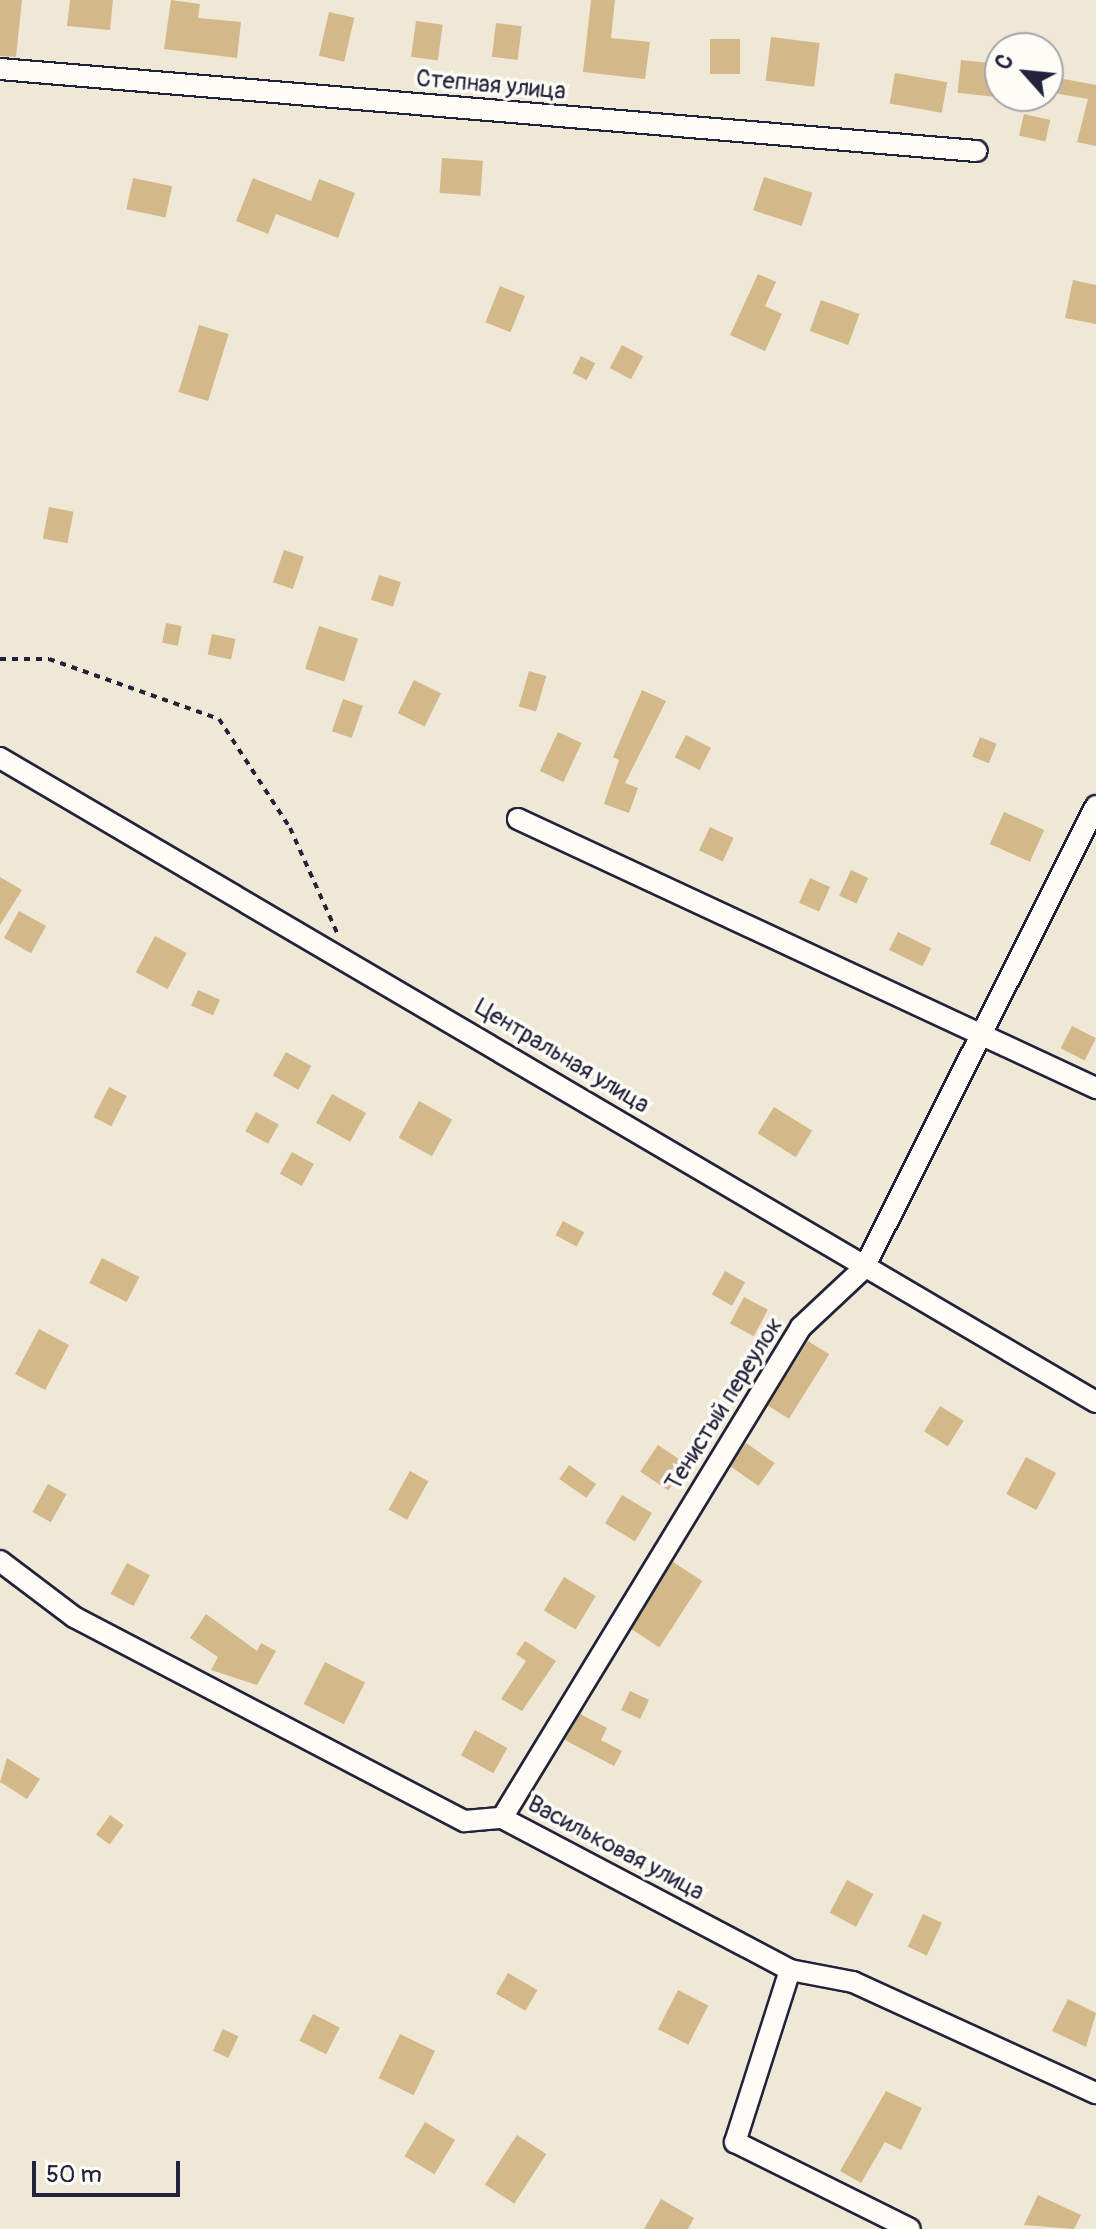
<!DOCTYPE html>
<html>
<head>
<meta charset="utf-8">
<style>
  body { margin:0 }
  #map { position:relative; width:1096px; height:2229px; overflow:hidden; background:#f0e8d6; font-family:Pangolin,sans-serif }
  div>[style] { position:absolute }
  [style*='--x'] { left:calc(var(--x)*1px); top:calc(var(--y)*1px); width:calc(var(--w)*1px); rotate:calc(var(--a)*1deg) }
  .building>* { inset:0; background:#d3b889; transform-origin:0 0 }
  .path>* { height:4px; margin-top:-2px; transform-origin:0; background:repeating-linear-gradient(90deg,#22223b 0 6px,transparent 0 12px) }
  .roads { filter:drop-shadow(2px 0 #22223b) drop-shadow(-2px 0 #22223b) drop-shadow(0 2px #22223b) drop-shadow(0 -2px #22223b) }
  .minor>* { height:20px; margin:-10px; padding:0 10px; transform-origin:10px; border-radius:10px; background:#fdfcf7 }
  span { translate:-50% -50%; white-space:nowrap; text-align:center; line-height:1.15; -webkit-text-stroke:7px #fdfcf7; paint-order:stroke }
  .street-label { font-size:24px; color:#22223b }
  .north { position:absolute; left:984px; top:32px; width:80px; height:80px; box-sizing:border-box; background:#fdfcf7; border:2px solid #a5a5ac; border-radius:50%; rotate:297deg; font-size:22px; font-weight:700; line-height:32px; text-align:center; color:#22223b }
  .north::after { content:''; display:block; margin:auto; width:28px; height:36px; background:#22223b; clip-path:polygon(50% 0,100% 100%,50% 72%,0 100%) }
  .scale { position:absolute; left:32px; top:2161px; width:148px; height:36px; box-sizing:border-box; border:4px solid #22223b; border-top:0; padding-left:10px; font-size:24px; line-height:28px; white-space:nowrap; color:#22223b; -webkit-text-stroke:6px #fdfcf7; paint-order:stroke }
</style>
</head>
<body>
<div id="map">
  <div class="building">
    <i style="clip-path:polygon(0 0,22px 0,16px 57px,0 56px)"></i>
    <i style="clip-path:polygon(70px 0,113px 0,110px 30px,67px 26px)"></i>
    <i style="clip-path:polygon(171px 0,200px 4px,198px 18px,241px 22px,237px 58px,164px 49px)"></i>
    <i style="clip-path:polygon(591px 0,615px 0,611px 38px,650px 42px,645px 79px,583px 72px)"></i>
    <i style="left:329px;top:12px;width:26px;height:45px;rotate:13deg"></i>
    <i style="left:416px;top:21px;width:27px;height:36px;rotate:8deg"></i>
    <i style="left:496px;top:23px;width:26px;height:34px;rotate:7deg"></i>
    <i style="left:771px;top:37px;width:49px;height:44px;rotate:7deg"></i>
    <i style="left:710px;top:39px;width:30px;height:35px"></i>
    <i style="left:961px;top:60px;width:39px;height:33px;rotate:6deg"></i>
    <i style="left:895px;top:73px;width:53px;height:31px;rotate:10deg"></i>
    <i style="clip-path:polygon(1048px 76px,1096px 85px,1096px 146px,1077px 142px,1088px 99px,1048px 92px)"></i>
    <i style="left:1024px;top:114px;width:27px;height:22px;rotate:13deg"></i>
    <i style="left:442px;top:158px;width:41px;height:35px;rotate:4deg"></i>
    <i style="left:764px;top:177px;width:51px;height:35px;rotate:18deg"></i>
    <i style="left:133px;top:178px;width:40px;height:32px;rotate:12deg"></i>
    <i style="clip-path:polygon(253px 178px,311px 201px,319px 179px,355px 193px,338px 238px,276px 214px,268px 234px,236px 221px)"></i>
    <i style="clip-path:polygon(758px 274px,776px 282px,765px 306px,782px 314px,765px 351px,730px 335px)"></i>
    <i style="clip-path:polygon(1073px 280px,1096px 285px,1096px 324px,1065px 318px)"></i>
    <i style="left:500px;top:286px;width:27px;height:39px;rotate:22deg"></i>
    <i style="left:821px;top:300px;width:41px;height:33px;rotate:20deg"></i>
    <i style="left:199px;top:325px;width:31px;height:70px;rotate:17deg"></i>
    <i style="left:622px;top:345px;width:24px;height:26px;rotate:28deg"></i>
    <i style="left:581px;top:356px;width:16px;height:19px;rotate:27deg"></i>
    <i style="left:49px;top:507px;width:25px;height:32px;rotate:11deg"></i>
    <i style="left:284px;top:550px;width:21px;height:34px;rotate:19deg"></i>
    <i style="left:379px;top:575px;width:23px;height:26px;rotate:18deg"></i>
    <i style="left:166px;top:623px;width:16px;height:20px;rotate:11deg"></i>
    <i style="left:319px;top:626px;width:41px;height:45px;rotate:18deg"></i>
    <i style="left:212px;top:634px;width:24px;height:21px;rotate:12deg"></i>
    <i style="left:529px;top:671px;width:18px;height:37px;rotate:16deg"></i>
    <i style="left:414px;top:680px;width:30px;height:37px;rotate:26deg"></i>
    <i style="clip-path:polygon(642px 690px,666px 701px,625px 783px,638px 788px,629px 813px,604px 804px,619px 760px,613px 757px)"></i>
    <i style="left:343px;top:699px;width:21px;height:34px;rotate:19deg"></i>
    <i style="left:558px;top:732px;width:26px;height:43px;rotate:25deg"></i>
    <i style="left:686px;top:735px;width:28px;height:25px;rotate:27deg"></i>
    <i style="left:980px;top:737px;width:18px;height:21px;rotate:22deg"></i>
    <i style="left:1004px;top:812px;width:44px;height:35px;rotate:24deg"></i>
    <i style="left:710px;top:827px;width:26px;height:26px;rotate:25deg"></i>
    <i style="left:851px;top:870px;width:19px;height:28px;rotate:25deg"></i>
    <i style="clip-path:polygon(0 877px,22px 890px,0 925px)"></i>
    <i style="left:810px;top:878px;width:22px;height:27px;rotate:24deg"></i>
    <i style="left:19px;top:911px;width:31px;height:31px;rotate:29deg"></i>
    <i style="left:898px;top:932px;width:37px;height:20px;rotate:26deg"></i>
    <i style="left:155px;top:936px;width:36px;height:41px;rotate:28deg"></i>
    <i style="left:198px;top:990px;width:24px;height:17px;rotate:24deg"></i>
    <i style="left:1072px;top:1026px;width:27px;height:25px;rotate:27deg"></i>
    <i style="left:286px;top:1052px;width:29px;height:27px;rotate:29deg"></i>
    <i style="left:109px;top:1087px;width:20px;height:34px;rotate:27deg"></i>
    <i style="left:332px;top:1094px;width:39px;height:33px;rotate:29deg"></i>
    <i style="left:419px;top:1101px;width:38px;height:42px;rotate:29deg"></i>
    <i style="left:774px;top:1107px;width:45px;height:31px;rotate:32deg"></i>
    <i style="left:256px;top:1112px;width:26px;height:22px;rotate:29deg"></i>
    <i style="left:292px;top:1152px;width:25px;height:25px;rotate:29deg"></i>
    <i style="left:563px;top:1221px;width:24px;height:16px;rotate:28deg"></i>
    <i style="left:102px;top:1258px;width:42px;height:28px;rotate:27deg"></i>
    <i style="left:725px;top:1271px;width:23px;height:27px;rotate:29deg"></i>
    <i style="left:744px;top:1297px;width:27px;height:30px;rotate:28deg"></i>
    <i style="left:39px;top:1329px;width:34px;height:51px;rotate:28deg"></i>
    <i style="left:808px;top:1341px;width:25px;height:76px;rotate:32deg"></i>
    <i style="left:940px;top:1406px;width:28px;height:30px;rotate:32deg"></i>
    <i style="left:746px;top:1443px;width:35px;height:28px;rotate:35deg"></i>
    <i style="left:658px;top:1445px;width:34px;height:32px;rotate:34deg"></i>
    <i style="left:1026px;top:1457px;width:34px;height:42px;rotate:28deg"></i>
    <i style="left:569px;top:1465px;width:33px;height:17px;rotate:35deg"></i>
    <i style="left:410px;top:1471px;width:21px;height:44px;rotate:29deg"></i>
    <i style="left:48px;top:1484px;width:21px;height:32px;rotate:29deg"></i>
    <i style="left:622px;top:1495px;width:35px;height:33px;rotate:31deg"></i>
    <i style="left:673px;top:1562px;width:35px;height:79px;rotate:33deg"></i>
    <i style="left:127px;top:1563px;width:26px;height:35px;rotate:28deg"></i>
    <i style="left:564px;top:1577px;width:37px;height:39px;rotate:31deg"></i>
    <i style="clip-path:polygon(206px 1614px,257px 1651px,261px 1643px,276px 1651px,257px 1685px,211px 1670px,218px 1657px,190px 1638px)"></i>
    <i style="clip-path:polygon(525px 1641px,556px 1661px,522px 1711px,501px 1699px,526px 1661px,516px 1654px)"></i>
    <i style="left:325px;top:1662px;width:45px;height:47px;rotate:27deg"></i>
    <i style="left:630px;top:1691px;width:21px;height:21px;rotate:25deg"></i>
    <i style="clip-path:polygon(580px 1714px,607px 1728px,601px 1740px,622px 1751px,614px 1766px,565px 1740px)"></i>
    <i style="left:475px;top:1730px;width:37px;height:29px;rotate:29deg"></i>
    <i style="clip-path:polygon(7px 1758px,40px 1779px,27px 1799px,0 1782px)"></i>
    <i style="left:110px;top:1815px;width:17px;height:24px;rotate:36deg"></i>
    <i style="left:847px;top:1880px;width:30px;height:37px;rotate:28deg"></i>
    <i style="left:923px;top:1914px;width:21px;height:36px;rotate:25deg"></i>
    <i style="left:508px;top:1973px;width:34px;height:24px;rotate:30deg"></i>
    <i style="left:678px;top:1990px;width:34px;height:44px;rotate:27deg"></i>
    <i style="clip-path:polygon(1068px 1999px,1096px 2013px,1086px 2047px,1052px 2031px)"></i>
    <i style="left:313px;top:2014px;width:30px;height:30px;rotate:27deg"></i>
    <i style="left:223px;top:2029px;width:17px;height:24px;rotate:25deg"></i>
    <i style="left:400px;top:2034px;width:39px;height:49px;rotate:26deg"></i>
    <i style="clip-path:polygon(886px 2091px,922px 2108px,901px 2150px,885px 2142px,861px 2183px,840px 2171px)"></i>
    <i style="left:425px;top:2122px;width:35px;height:40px;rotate:31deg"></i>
    <i style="left:517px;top:2135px;width:35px;height:59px;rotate:33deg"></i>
    <i style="clip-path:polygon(1038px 2195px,1081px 2215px,1074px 2229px,1024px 2225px)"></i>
    <i style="clip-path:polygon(661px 2199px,694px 2218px,688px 2229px,644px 2229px)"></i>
  </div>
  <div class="path">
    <i style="--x:0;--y:659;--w:49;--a:0"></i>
    <i style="--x:49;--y:659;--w:180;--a:19.4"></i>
    <i style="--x:219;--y:719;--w:130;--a:56.9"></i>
    <i style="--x:290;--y:828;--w:117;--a:65.8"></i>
  </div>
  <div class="roads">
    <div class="minor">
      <i style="--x:0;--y:69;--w:980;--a:4.8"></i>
      <i style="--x:0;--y:758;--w:1271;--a:30.44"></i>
      <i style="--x:518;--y:819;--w:638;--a:24.96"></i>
      <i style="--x:0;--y:1561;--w:93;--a:37.1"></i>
      <i style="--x:74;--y:1617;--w:441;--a:27.6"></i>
      <i style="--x:465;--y:1821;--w:37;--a:-5"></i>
      <i style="--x:502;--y:1818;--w:326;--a:27.8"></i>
      <i style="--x:790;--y:1970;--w:64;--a:10.8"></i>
      <i style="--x:853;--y:1982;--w:267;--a:24.6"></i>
      <i style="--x:502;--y:1818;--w:575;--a:-58.66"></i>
      <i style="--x:801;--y:1327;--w:86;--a:-43.1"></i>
      <i style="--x:864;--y:1268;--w:517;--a:-63.34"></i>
      <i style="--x:790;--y:1970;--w:181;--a:107.7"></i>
      <i style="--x:735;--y:2142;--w:195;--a:26.4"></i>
    </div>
  </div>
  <div class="street-label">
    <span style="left:491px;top:85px;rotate:5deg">Степная улица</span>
    <span style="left:562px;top:1056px;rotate:31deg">Центральная улица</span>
    <span style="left:724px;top:1404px;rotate:-58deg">Тенистый переулок</span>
    <span style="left:616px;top:1848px;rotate:28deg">Васильковая улица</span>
  </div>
  <div class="north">С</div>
  <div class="scale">50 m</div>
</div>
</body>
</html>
